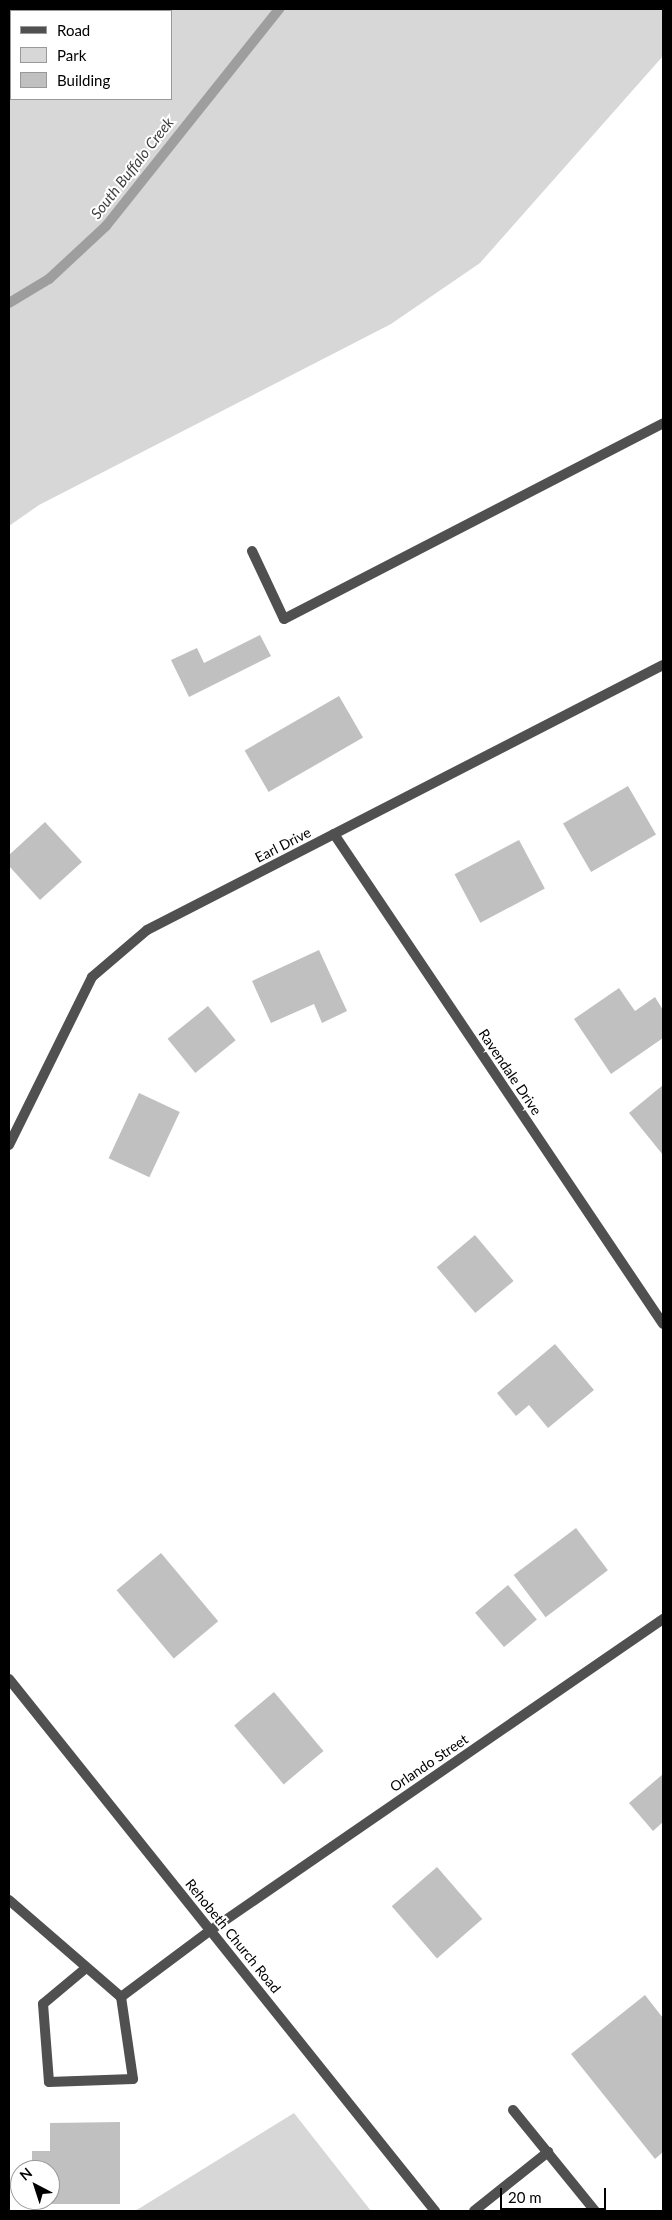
<!DOCTYPE html>
<html>
<head>
<meta charset="utf-8">
<style>
  body { margin:0 }
  #map { position:relative; width:672px; height:2220px; overflow:hidden; background:#fff; font-family:Lato,sans-serif }
  div>[style] { position:absolute }
  [style*='--x'] { left:calc(var(--x)*1px); top:calc(var(--y)*1px); width:calc(var(--w)*1px); rotate:calc(var(--a)*1deg) }
  .green>* { inset:0; background:#d7d7d7 }
  .stream>* { height:10px; margin:-5px; padding:0 5px; transform-origin:5px; border-radius:5px; background:#9e9e9e }
  .building>* { inset:0; background:#c0c0c0; transform-origin:0 0 }
  .service>* { height:10px; margin:-5px; padding:0 5px; transform-origin:5px; border-radius:5px; background:#505050 }
  .minor>* { height:10px; margin:-5px; padding:0 5px; transform-origin:5px; border-radius:5px; background:#505050 }
  span { translate:-50% -50%; white-space:nowrap; text-align:center; line-height:1.15; -webkit-text-stroke:4px #fff; paint-order:stroke }
  .street-label { font-size:14px; color:#000 }
  .water-label { font-size:15px; color:#3f3f3f; font-style:italic }
  .frame { position:absolute; inset:0; border:10px solid #000; pointer-events:none }
  .legend { position:absolute; left:10px; top:10px; width:162px; height:90px; box-sizing:border-box; background:#fff; border:1px solid #999; margin:0; padding:6px 9px; list-style:none; font-size:15px; color:#000 }
  .legend li { display:flex; align-items:center; gap:10px; height:25px }
  .legend b { width:25px; border:1px solid #999 }
  .north { position:absolute; left:10px; top:2160px; width:50px; height:50px; box-sizing:border-box; background:#fff; border:1px solid #999; border-radius:50%; rotate:320deg; font-size:14px; font-weight:700; line-height:20px; text-align:center; color:#000 }
  .north::after { content:''; display:block; margin:auto; width:18px; height:22px; background:#000; clip-path:polygon(50% 0,100% 100%,50% 72%,0 100%) }
  .scale { position:absolute; left:500px; top:2188px; width:106px; height:22px; box-sizing:border-box; border:2px solid #000; border-top:0; padding-left:6px; font-size:15px; line-height:18px; white-space:nowrap; color:#000; -webkit-text-stroke:4px #fff; paint-order:stroke }
</style>
</head>
<body>
<div id="map">
  <div class="green">
    <i style="clip-path:polygon(evenodd,9px 9px,663px 9px,663px 56px,480px 263px,391px 324px,39px 505px,9px 526px,9px 9px,11px 11px,171px 11px,171px 99px,11px 99px,11px 11px)"></i>
    <i style="clip-path:polygon(294px 2113px,371px 2211px,135px 2211px)"></i>
  </div>
  <div class="stream">
    <i style="--x:9;--y:303;--w:47;--a:-31"></i>
    <i style="--x:49;--y:279;--w:78;--a:-42.9"></i>
    <i style="--x:106;--y:226;--w:278;--a:-51.4"></i>
  </div>
  <div class="building">
    <i style="clip-path:polygon(260px 635px,271px 656px,189px 697px,171px 660px,197px 648px,204px 663px)"></i>
    <i style="left:339px;top:696px;width:48px;height:109px;rotate:60deg"></i>
    <i style="left:628px;top:786px;width:56px;height:75px;rotate:60deg"></i>
    <i style="clip-path:polygon(45px 822px,82px 862px,40px 900px,9px 866px,9px 855px)"></i>
    <i style="left:519px;top:840px;width:55px;height:73px;rotate:62deg"></i>
    <i style="clip-path:polygon(319px 950px,347px 1011px,322px 1023px,314px 1004px,271px 1023px,252px 981px)"></i>
    <i style="clip-path:polygon(619px 988px,635px 1011px,655px 997px,663px 1010px,663px 1038px,611px 1074px,574px 1019px)"></i>
    <i style="left:208px;top:1006px;width:44px;height:52px;rotate:51deg"></i>
    <i style="clip-path:polygon(663px 1085px,663px 1155px,629px 1113px)"></i>
    <i style="left:139px;top:1093px;width:45px;height:72px;rotate:25deg"></i>
    <i style="left:475px;top:1235px;width:60px;height:50px;rotate:50deg"></i>
    <i style="clip-path:polygon(555px 1344px,594px 1390px,548px 1428px,529px 1405px,516px 1416px,497px 1393px)"></i>
    <i style="left:576px;top:1528px;width:53px;height:78px;rotate:53deg"></i>
    <i style="left:161px;top:1553px;width:89px;height:58px;rotate:50deg"></i>
    <i style="left:508px;top:1585px;width:45px;height:43px;rotate:50deg"></i>
    <i style="left:274px;top:1692px;width:77px;height:52px;rotate:50deg"></i>
    <i style="clip-path:polygon(663px 1774px,663px 1822px,653px 1831px,629px 1803px)"></i>
    <i style="left:437px;top:1867px;width:69px;height:60px;rotate:49deg"></i>
    <i style="clip-path:polygon(645px 1995px,663px 2018px,663px 2152px,655px 2159px,571px 2054px)"></i>
    <i style="clip-path:polygon(120px 2122px,120px 2204px,32px 2204px,32px 2200px,50px 2200px,50px 2170px,32px 2170px,32px 2151px,50px 2151px,50px 2123px)"></i>
  </div>
  <div class="service">
    <i style="--x:9;--y:1900;--w:148;--a:40.9"></i>
    <i style="--x:121;--y:1997;--w:112;--a:-36.7"></i>
    <i style="--x:86;--y:1968;--w:56;--a:140.1"></i>
    <i style="--x:43;--y:2004;--w:78;--a:85.6"></i>
    <i style="--x:49;--y:2082;--w:84;--a:-2"></i>
    <i style="--x:133;--y:2079;--w:83;--a:-98.3"></i>
    <i style="--x:513;--y:2110;--w:130;--a:50.9"></i>
    <i style="--x:474;--y:2211;--w:95;--a:-38.6"></i>
  </div>
  <div class="minor">
    <i style="--x:252;--y:551;--w:75;--a:64.8"></i>
    <i style="--x:284;--y:619;--w:427;--a:-27.3"></i>
    <i style="--x:334;--y:834;--w:590;--a:56.12"></i>
    <i style="--x:9;--y:1145;--w:187;--a:-63.7"></i>
    <i style="--x:92;--y:977;--w:72;--a:-40.5"></i>
    <i style="--x:147;--y:930;--w:580;--a:-27.18"></i>
    <i style="--x:9;--y:1679;--w:682;--a:51.31"></i>
    <i style="--x:211;--y:1930;--w:549;--a:-34.53"></i>
  </div>
  <div class="street-label">
    <span style="left:283px;top:845px;rotate:-27deg">Earl Drive</span>
    <span style="left:510px;top:1072px;rotate:56deg">Ravendale Drive</span>
    <span style="left:429px;top:1763px;rotate:-34deg">Orlando Street</span>
    <span style="left:233px;top:1936px;rotate:51deg">Rehobeth Church Road</span>
  </div>
  <div class="water-label">
    <span style="left:132px;top:168px;rotate:-52deg">South Buffalo Creek</span>
  </div>
  <div class="frame"></div>
  <ul class="legend">
  <li><b style="height:6px;background:#505050"></b>Road</li>
  <li><b style="height:14px;background:#d7d7d7"></b>Park</li>
  <li><b style="height:14px;background:#c0c0c0"></b>Building</li>
  </ul>
  <div class="north">N</div>
  <div class="scale">20 m</div>
</div>
</body>
</html>
